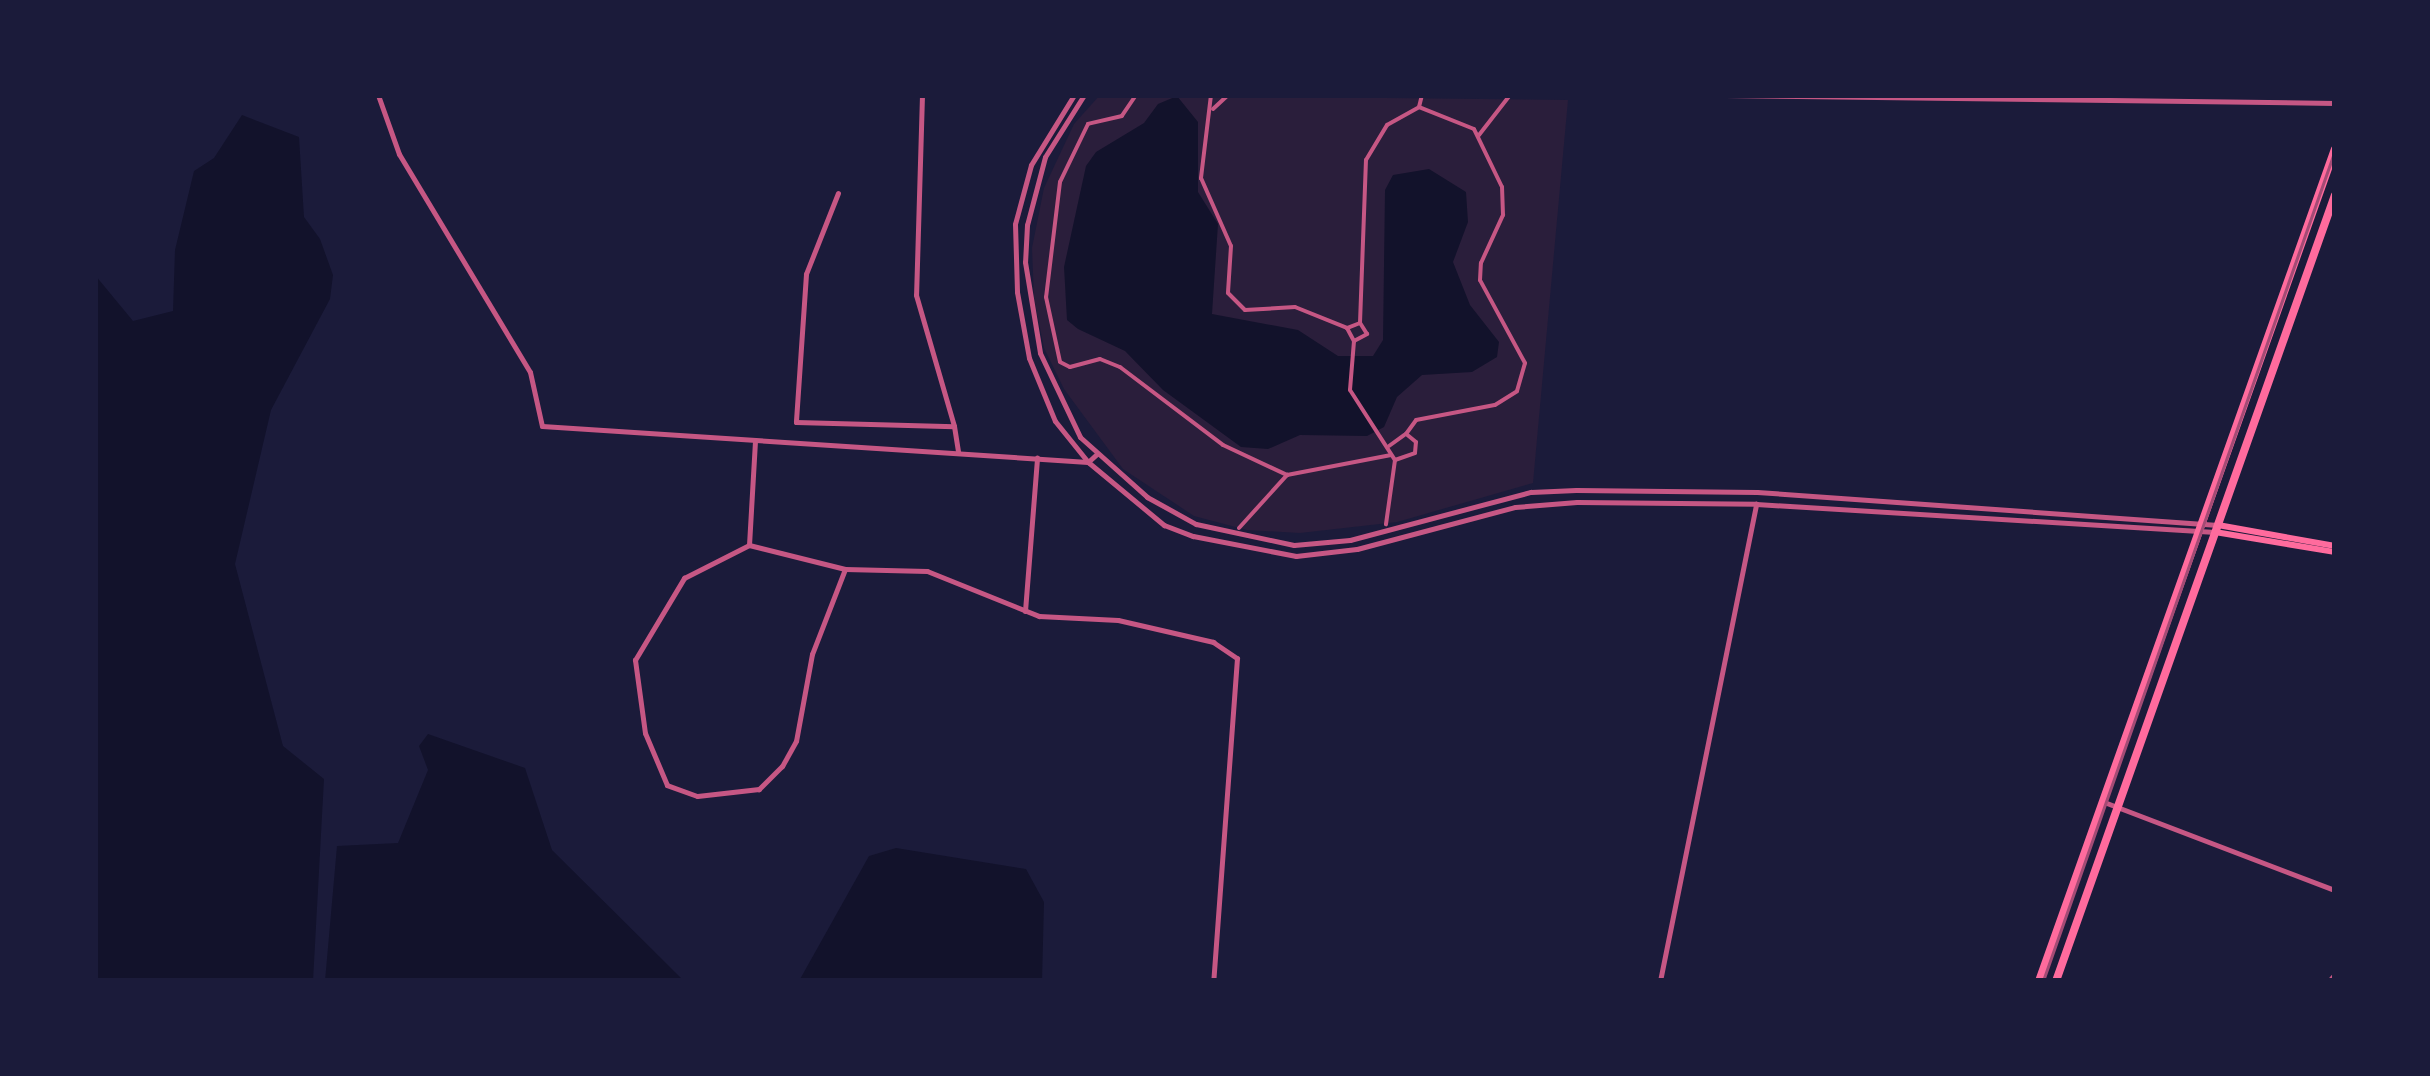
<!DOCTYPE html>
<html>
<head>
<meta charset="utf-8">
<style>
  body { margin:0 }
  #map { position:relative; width:2430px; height:1076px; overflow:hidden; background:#1b1b3a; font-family:"Archivo Narrow",sans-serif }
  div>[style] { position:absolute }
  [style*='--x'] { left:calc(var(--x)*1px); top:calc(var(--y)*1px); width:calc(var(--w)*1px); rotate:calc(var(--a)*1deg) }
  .green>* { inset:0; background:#2a1e3b }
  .water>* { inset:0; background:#12122b }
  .pedestrian>* { height:4px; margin:-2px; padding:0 2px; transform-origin:2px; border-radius:2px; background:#c65784 }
  .minor>* { height:5px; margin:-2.5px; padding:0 2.5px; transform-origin:2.5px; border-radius:2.5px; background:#c65784 }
  .tertiary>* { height:5px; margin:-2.5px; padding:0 2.5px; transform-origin:2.5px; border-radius:2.5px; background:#c65784 }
  .secondary>* { height:6px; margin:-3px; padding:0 3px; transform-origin:3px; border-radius:3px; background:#ff6b9d }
  .primary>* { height:8px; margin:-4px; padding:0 4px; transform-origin:4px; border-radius:4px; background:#ff6b9d }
  .rail>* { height:2.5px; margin:-1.25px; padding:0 1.25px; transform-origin:1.25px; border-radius:1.25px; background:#a44b75 }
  span { translate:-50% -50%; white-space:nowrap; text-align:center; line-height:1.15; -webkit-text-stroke:8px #1b1b3a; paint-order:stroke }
  .frame { position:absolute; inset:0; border:98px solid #1b1b3a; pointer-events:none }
</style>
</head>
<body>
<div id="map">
  <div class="green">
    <i style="clip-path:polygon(1100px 95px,1568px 100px,1533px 483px,1397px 522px,1300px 533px,1247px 530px,1194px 516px,1123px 469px,1064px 389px,1044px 348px,1034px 298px,1032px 248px,1044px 188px,1074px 124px)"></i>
  </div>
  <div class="water">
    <i style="clip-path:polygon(1177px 96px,1198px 122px,1198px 192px,1218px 224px,1212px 314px,1298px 330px,1338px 356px,1373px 356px,1383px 340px,1385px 190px,1393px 175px,1429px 169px,1466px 192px,1468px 222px,1453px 262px,1470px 305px,1499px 342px,1497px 357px,1472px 372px,1422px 375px,1397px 397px,1384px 427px,1367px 436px,1300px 435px,1268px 449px,1241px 447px,1163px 390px,1125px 351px,1078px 329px,1067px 320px,1064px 267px,1086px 166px,1096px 152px,1144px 123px,1158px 104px)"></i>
    <i style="clip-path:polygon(242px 115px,299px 137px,304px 217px,320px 239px,333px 275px,330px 299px,271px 410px,235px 564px,283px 746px,324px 779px,313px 981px,95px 981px,95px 275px,133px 321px,173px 311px,175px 250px,194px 171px,214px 158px)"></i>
    <i style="clip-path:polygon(428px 734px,525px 768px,552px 850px,684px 981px,325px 981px,337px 846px,398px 843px,428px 770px,419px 746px)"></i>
    <i style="clip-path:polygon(896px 848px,1026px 869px,1044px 902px,1042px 981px,799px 981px,869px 856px)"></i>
  </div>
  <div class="pedestrian">
    <i style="--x:1136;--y:95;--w:25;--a:124"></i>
    <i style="--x:1122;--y:116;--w:35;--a:167"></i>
    <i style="--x:1088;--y:124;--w:64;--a:115.8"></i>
    <i style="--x:1060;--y:182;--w:116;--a:96.9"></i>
    <i style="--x:1046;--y:297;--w:66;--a:77.8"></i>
    <i style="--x:1060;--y:362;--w:11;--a:27"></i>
    <i style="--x:1070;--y:367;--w:31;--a:-15"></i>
    <i style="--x:1100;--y:359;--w:22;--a:22"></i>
    <i style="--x:1120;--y:367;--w:129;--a:37.1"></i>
    <i style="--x:1223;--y:445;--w:71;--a:25.1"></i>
    <i style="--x:1287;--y:475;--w:106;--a:-10.9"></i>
    <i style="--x:1211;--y:95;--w:84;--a:96.9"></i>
    <i style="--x:1201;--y:178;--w:74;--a:66.2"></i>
    <i style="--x:1231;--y:246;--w:47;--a:93.7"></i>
    <i style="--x:1228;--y:293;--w:24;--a:45"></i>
    <i style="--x:1245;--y:310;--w:50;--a:-3.4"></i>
    <i style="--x:1295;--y:307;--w:56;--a:22"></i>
    <i style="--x:1213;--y:109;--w:21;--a:-43"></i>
    <i style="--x:1479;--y:135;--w:51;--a:-52.2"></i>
    <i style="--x:1360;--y:323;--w:14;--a:159"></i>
    <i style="--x:1347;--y:328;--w:15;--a:62"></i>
    <i style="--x:1354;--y:341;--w:15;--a:-28"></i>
    <i style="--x:1367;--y:334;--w:13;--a:-122"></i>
    <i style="--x:1360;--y:323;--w:163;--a:-87.9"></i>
    <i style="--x:1366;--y:160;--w:41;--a:-59"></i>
    <i style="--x:1387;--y:125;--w:37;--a:-29"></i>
    <i style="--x:1419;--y:107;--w:12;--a:-76"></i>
    <i style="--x:1354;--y:341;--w:49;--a:94.7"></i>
    <i style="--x:1350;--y:390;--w:83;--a:57.3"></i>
    <i style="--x:1395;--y:460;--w:65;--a:98"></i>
    <i style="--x:1389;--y:446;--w:19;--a:-36"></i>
    <i style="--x:1395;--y:460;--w:21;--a:-19"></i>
    <i style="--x:1415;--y:453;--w:11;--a:-85"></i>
    <i style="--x:1416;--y:442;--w:13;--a:-141"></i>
    <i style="--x:1406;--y:434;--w:17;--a:-54"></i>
    <i style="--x:1416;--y:420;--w:80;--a:-10.8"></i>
    <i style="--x:1495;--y:405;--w:26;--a:-32"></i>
    <i style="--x:1517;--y:391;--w:29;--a:-74"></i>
    <i style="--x:1525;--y:363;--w:94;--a:-118.5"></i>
    <i style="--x:1480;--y:280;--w:17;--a:-87"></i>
    <i style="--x:1481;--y:263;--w:53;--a:-65.4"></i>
    <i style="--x:1503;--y:215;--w:28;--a:-92"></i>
    <i style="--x:1502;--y:187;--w:64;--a:-115.8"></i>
    <i style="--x:1474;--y:129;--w:59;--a:-158.2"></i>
    <i style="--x:1239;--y:528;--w:72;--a:-47.8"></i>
  </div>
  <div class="minor">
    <i style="--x:922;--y:95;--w:200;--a:91.7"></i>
    <i style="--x:916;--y:295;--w:136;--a:73.8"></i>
    <i style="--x:838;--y:193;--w:87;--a:111.6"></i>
    <i style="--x:806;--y:274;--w:148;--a:93.9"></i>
    <i style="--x:796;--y:422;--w:158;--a:1.5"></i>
    <i style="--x:954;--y:426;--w:26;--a:81"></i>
    <i style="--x:542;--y:426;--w:547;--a:3.77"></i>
    <i style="--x:1088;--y:462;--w:12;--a:-42"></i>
    <i style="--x:749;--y:545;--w:105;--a:-86.7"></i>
    <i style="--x:845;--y:569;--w:91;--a:111.2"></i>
    <i style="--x:812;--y:654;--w:88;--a:100.4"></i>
    <i style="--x:796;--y:741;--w:29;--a:119"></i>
    <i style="--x:782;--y:766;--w:33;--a:135"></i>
    <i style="--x:759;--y:789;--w:62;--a:173.6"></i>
    <i style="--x:697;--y:796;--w:32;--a:-160"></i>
    <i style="--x:667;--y:785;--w:56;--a:-112.9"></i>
    <i style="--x:645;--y:733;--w:74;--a:-97.8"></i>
    <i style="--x:635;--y:660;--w:96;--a:-59.1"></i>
    <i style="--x:684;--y:578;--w:73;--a:-26.9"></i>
    <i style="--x:749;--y:545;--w:99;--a:14"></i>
    <i style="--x:845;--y:569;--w:82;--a:1.4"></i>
    <i style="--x:927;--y:571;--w:121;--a:21.9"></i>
    <i style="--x:1039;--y:616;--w:79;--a:2.9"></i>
    <i style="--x:1118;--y:620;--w:98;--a:13"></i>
    <i style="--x:1213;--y:642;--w:29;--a:34"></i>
    <i style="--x:1237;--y:658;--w:324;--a:94.2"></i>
    <i style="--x:1025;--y:611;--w:154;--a:-85.5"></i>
    <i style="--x:2104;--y:802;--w:247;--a:20.9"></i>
    <i style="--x:1660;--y:981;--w:487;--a:-78.6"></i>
    <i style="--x:2329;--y:981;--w:9;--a:-49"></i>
  </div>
  <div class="tertiary">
    <i style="--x:378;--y:95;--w:63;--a:70.4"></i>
    <i style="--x:399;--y:154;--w:254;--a:59"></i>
    <i style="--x:530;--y:372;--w:55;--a:77.5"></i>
    <i style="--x:1074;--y:95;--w:82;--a:121.6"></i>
    <i style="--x:1031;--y:165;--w:61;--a:105.2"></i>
    <i style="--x:1015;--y:224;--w:68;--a:88.3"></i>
    <i style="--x:1017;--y:292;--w:67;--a:79.7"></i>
    <i style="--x:1029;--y:358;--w:68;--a:67.6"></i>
    <i style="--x:1055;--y:421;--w:53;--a:51.2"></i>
    <i style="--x:1088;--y:462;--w:99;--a:39.7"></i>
    <i style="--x:1164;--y:525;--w:31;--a:21"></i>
    <i style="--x:1193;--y:536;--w:105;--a:11"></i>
    <i style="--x:1296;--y:556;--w:61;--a:-6.5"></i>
    <i style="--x:1357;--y:549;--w:163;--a:-14.9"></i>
    <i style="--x:1515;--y:507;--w:62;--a:-4.6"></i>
    <i style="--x:1577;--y:502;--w:179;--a:0.6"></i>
    <i style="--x:1756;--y:504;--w:460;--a:3.5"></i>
    <i style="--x:1084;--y:95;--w:73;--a:122.2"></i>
    <i style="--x:1045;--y:157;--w:70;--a:104.8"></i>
    <i style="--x:1027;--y:225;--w:37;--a:93"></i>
    <i style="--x:1025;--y:262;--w:92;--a:80.6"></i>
    <i style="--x:1040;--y:353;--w:93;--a:64.5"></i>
    <i style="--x:1080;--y:437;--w:90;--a:41.8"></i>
    <i style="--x:1147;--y:497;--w:56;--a:28.9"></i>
    <i style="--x:1196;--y:524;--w:100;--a:12.1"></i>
    <i style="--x:1294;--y:545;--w:56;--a:-5.1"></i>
    <i style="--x:1350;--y:540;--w:187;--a:-14.9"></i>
    <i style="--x:1531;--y:492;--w:45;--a:-2.5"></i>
    <i style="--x:1576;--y:490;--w:181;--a:0.6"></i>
    <i style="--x:1757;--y:492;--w:462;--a:4.1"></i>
    <i style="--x:1726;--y:95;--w:609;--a:0.75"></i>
    <i style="--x:2324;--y:95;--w:11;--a:0"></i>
  </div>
  <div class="secondary">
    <i style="--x:2218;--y:525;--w:119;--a:10.2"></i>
    <i style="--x:2215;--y:532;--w:122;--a:9.5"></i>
  </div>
  <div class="primary">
    <i style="--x:2039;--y:981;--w:883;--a:-70.42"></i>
    <i style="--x:2056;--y:981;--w:834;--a:-70.46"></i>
  </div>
  <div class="rail">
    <i style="--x:2043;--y:981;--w:881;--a:-70.64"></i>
  </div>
  <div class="frame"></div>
</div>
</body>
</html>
